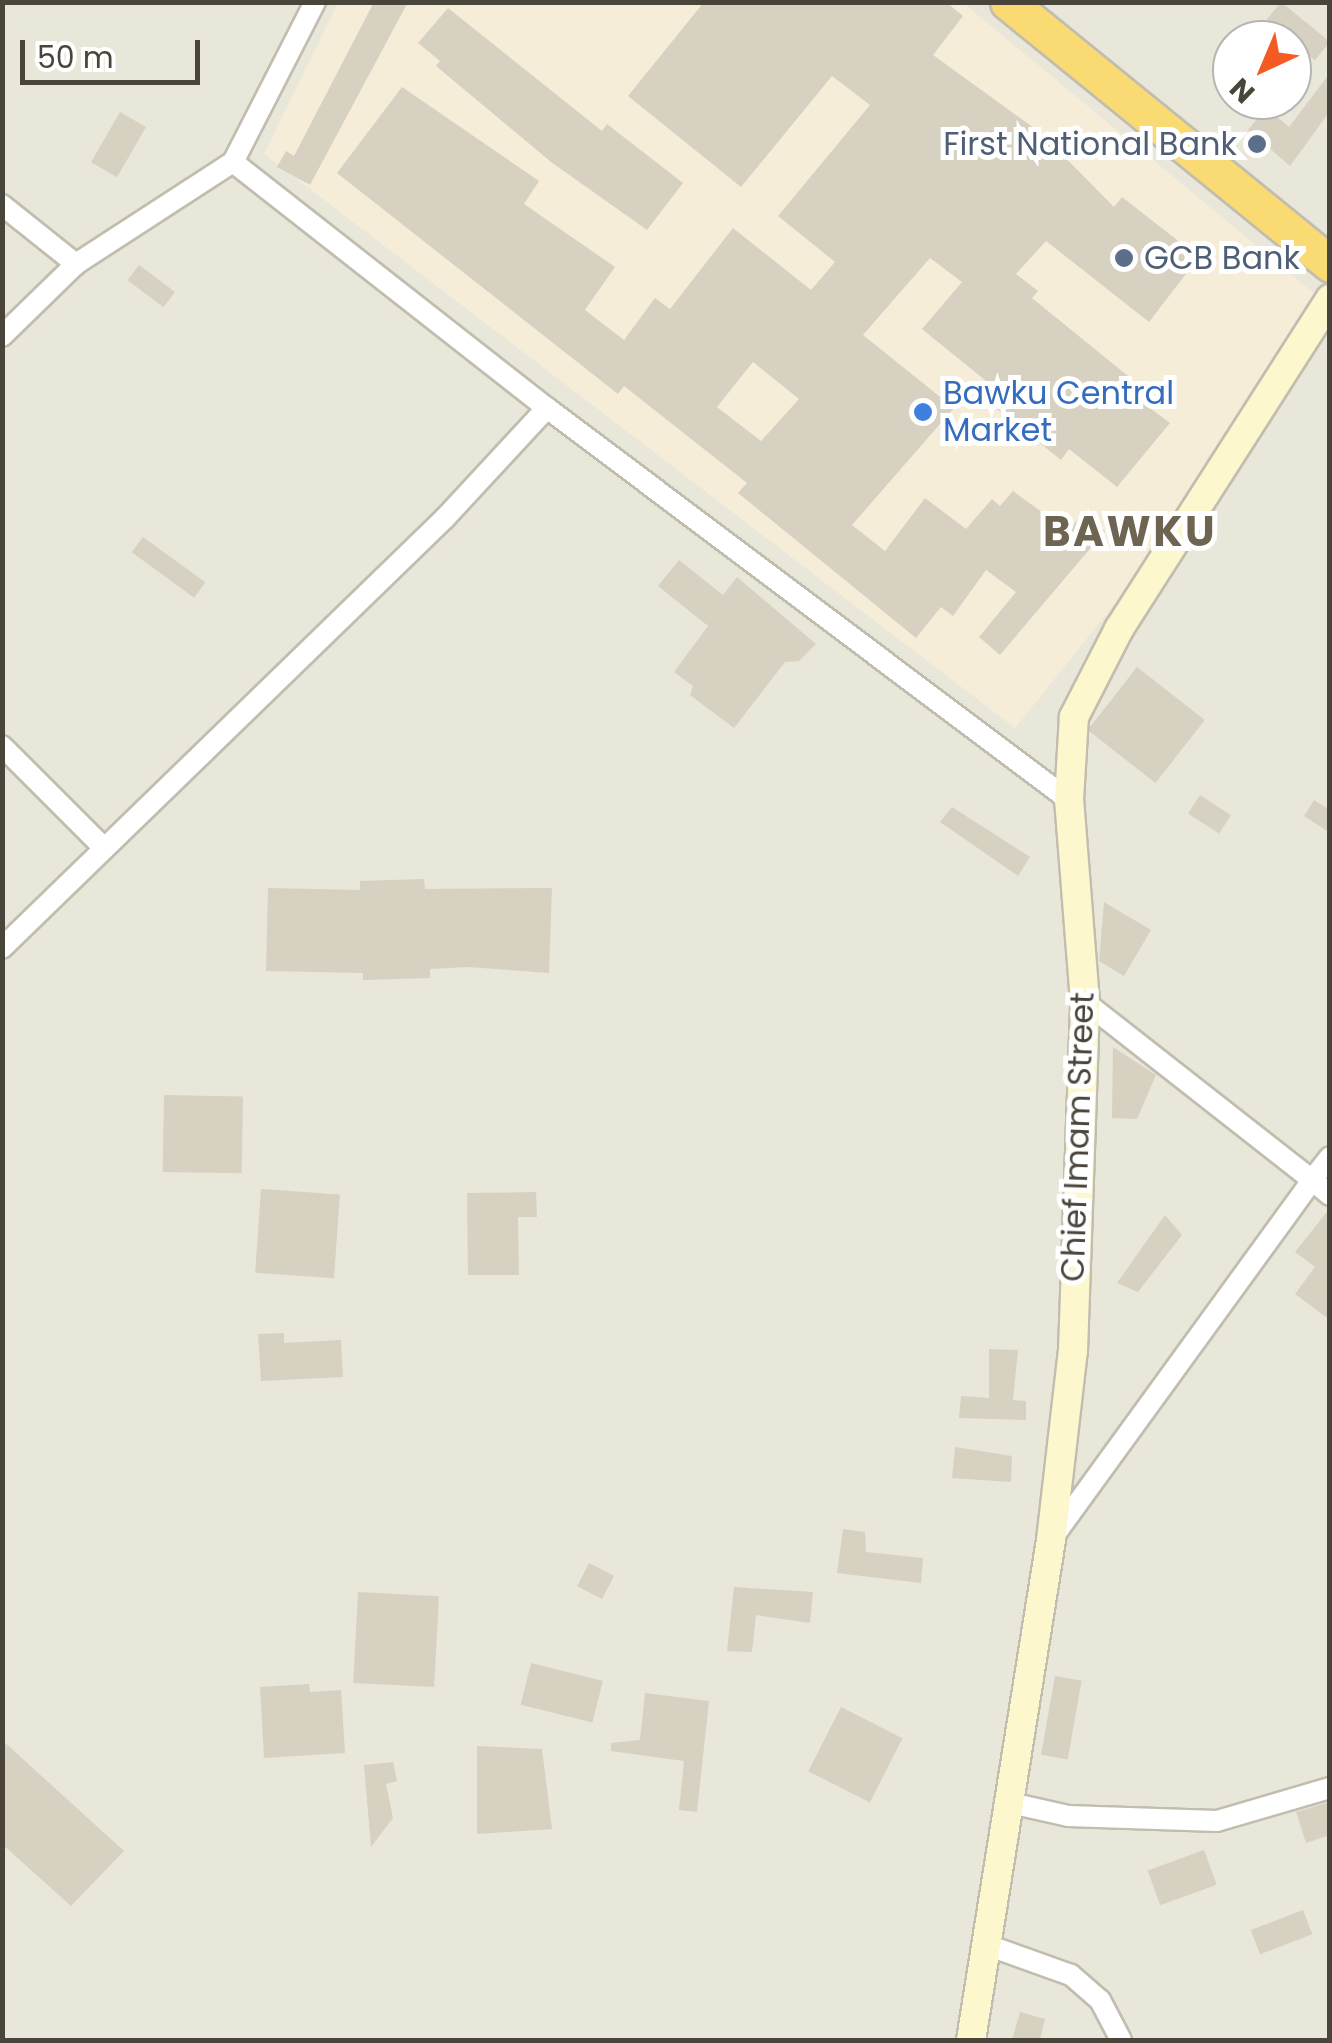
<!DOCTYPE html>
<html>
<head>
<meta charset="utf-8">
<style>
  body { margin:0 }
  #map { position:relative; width:1332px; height:2043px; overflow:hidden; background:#f6f4ec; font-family:Poppins,sans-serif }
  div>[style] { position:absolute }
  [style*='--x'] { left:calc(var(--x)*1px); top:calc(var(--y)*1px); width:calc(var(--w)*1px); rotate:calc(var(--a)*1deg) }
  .residential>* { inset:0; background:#e9e6da }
  .commercial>* { inset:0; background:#f6edd9 }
  .building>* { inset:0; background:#d7d1c2; transform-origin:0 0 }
  .roads { filter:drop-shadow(2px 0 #c1bdaf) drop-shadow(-2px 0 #c1bdaf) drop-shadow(0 2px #c1bdaf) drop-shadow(0 -2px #c1bdaf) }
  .street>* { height:20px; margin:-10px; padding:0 10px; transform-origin:10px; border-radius:10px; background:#fff }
  .secondary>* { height:28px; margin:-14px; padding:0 14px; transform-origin:14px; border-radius:14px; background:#fdf7ce }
  .highway>* { height:35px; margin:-17.5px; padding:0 17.5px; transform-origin:17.5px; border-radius:17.5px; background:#fadb73 }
  .dots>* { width:28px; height:28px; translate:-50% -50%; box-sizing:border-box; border:5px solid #fff; border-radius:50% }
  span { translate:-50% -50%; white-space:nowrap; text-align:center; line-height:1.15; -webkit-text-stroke:10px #fff; paint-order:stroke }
  .service-label { font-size:32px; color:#4e5e75 }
  .right { translate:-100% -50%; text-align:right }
  .left { translate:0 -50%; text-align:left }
  .shop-label { font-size:32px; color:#366cbe }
  .street-label { font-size:32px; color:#4a453a }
  .district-label { font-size:42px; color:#6d6551; font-weight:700; letter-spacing:2.5px }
  .frame { position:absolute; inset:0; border:5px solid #4a453a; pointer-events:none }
  .north { position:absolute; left:1212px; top:20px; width:100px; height:100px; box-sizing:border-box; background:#fff; border:2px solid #b7b5b0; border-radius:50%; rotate:224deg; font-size:28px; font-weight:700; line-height:40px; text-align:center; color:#4a453a }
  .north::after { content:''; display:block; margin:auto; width:35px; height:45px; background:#f45a24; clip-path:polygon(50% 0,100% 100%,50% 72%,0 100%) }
  .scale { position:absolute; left:20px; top:40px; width:180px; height:45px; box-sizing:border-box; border:5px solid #4a453a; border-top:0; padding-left:12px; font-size:30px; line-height:35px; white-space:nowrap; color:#4a453a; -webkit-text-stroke:8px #fff; paint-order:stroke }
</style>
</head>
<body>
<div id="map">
  <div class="residential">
    <i style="clip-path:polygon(evenodd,3px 3px,1329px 3px,1329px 2040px,3px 2040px,3px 3px,1232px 40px,1292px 40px,1292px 100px,1232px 100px,1232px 40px)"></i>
  </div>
  <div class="commercial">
    <i style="clip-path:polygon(338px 3px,963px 3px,1315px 294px,1175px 529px,1015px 728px,264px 154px)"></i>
  </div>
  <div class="building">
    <i style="clip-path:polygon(374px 2px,408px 2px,310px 185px,277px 167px,286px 151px,294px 156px)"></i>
    <i style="clip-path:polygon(evenodd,704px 2px,946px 2px,963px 16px,933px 55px,1041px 133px,1114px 207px,1122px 197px,1199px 257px,1149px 322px,1046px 241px,1016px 274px,1038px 291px,1032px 298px,1128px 376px,1120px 386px,1170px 423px,1117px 487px,1069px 449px,1061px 460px,982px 397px,991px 385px,922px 329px,962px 282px,930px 258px,863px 335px,954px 408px,852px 525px,885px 551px,925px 498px,966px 529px,992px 499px,1000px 506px,1013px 491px,1068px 531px,1083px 513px,1105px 531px,1000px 655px,979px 637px,1016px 592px,986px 570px,953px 616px,941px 607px,916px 638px,738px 493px,747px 483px,624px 386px,618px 394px,337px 173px,402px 87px,539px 181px,524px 204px,615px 267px,585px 310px,624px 340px,655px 298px,670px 309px,733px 228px,811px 290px,835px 262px,778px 216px,870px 105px,832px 76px,741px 187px,628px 96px,704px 2px,753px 362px,799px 399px,761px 441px,717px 407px,753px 362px)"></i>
    <i style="left:1281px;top:2px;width:63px;height:24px;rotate:39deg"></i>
    <i style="clip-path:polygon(448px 8px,602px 131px,607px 124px,683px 183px,647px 230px,551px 162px,436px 66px,440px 61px,418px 43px)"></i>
    <i style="clip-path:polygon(1330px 73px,1330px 111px,1290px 166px,1248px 130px,1266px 108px,1289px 127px)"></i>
    <i style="left:120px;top:112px;width:30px;height:58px;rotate:30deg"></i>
    <i style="left:139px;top:265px;width:45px;height:19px;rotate:37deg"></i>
    <i style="left:143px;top:537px;width:77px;height:19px;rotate:36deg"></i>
    <i style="clip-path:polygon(679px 560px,723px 595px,737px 577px,816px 644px,799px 661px,785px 662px,734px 728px,690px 695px,693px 686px,674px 672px,708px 626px,658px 586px)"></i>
    <i style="left:1137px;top:667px;width:86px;height:80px;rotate:38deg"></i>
    <i style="left:1200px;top:795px;width:37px;height:22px;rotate:33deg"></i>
    <i style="clip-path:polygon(1314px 800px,1330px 810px,1330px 833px,1304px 816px)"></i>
    <i style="clip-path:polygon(952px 807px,1030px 857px,1018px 876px,940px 822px)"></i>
    <i style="clip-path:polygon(424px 879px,425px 889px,552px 888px,549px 973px,468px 967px,430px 969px,430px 978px,363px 980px,363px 973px,266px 971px,268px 888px,360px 890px,360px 881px)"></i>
    <i style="clip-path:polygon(1104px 902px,1151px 930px,1124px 976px,1099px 961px)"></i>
    <i style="clip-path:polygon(1113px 1047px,1156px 1075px,1137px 1119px,1112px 1118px)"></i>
    <i style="left:164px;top:1095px;width:79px;height:77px;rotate:1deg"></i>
    <i style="left:261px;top:1189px;width:79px;height:84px;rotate:4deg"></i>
    <i style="clip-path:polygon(536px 1192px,537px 1217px,518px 1217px,519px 1275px,468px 1275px,467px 1193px)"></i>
    <i style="clip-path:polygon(1330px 1208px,1330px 1320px,1295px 1294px,1315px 1267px,1295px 1252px)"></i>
    <i style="clip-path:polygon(1165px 1215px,1182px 1235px,1138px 1292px,1117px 1283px)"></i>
    <i style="clip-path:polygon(284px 1333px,284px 1343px,341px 1340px,343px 1377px,261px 1381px,258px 1334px)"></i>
    <i style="clip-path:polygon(989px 1349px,1018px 1350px,1013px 1400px,1026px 1401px,1026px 1420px,959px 1418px,961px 1396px,989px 1398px)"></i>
    <i style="clip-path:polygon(955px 1447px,1012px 1456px,1011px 1482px,952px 1478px)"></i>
    <i style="clip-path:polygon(843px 1529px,865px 1532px,866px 1552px,923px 1558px,921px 1583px,837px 1573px)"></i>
    <i style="left:589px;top:1563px;width:28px;height:26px;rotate:27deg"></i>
    <i style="clip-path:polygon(734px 1587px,813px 1592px,810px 1623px,756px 1615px,752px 1652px,727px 1651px)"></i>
    <i style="left:358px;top:1592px;width:81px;height:91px;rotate:3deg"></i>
    <i style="left:531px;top:1663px;width:74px;height:43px;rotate:14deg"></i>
    <i style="left:1055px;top:1676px;width:27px;height:80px;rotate:10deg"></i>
    <i style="clip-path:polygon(309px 1684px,310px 1692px,341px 1690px,345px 1753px,264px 1758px,260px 1687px)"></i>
    <i style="clip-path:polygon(645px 1693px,709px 1701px,697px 1812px,679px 1810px,684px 1761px,611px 1751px,611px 1743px,640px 1740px)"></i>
    <i style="left:841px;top:1707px;width:69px;height:72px;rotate:27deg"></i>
    <i style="clip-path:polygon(2px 1740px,124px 1851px,71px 1906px,2px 1844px)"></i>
    <i style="clip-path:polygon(477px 1746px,542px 1749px,552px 1829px,477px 1834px)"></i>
    <i style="clip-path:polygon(393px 1762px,397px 1781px,386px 1784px,393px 1818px,371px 1847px,364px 1765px)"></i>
    <i style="clip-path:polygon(1330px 1802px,1330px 1835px,1306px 1843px,1296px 1812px)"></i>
    <i style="left:1204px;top:1850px;width:37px;height:60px;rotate:70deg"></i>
    <i style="left:1303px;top:1910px;width:26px;height:56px;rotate:69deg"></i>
    <i style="clip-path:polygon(1020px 2012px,1045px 2019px,1040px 2040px,1012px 2040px)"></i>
  </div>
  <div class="roads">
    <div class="street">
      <i style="--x:315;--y:2;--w:180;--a:117.1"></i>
      <i style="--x:233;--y:162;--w:399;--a:38.1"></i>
      <i style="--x:2;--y:205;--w:95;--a:38.6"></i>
      <i style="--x:2;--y:336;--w:103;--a:-44.2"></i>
      <i style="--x:76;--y:264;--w:187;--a:-33"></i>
      <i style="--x:2;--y:746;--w:143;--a:45"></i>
      <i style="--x:2;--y:948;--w:617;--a:-44.15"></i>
      <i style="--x:445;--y:518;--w:150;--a:-47.2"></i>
      <i style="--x:547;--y:408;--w:653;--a:36.91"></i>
      <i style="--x:1085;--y:1002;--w:288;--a:38.1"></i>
      <i style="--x:1312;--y:1180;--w:29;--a:-52"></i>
      <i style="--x:1053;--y:1537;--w:441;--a:-54"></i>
      <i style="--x:1312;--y:1180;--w:23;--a:40"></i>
      <i style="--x:1006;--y:1802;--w:64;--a:12.7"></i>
      <i style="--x:1068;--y:1816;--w:149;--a:1.9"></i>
      <i style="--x:1217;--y:1821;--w:118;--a:-16.3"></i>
      <i style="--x:987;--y:1945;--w:89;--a:19.7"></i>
      <i style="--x:1071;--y:1975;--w:38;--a:41"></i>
      <i style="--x:1100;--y:2000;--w:45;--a:62.3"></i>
    </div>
    <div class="secondary">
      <i style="--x:971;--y:2040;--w:506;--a:-80.91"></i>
      <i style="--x:1051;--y:1540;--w:190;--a:-83.4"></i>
      <i style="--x:1073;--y:1351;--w:349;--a:-88"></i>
      <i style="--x:1085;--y:1002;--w:203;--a:-94.5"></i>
      <i style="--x:1069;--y:800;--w:83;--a:-86.6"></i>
      <i style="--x:1074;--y:717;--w:99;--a:-62.9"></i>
      <i style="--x:1119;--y:629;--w:392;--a:-57.4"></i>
    </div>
    <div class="highway">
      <i style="--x:1008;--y:2;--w:415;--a:39.1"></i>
    </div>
  </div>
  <div class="dots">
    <i style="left:1257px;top:144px;background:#5c6f8a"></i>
    <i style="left:1124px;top:258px;background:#5c6f8a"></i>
    <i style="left:923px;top:412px;background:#3f7fe0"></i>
  </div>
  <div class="service-label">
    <span class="right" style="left:1237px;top:144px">First National Bank</span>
    <span class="left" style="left:1144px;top:258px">GCB Bank</span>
  </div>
  <div class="shop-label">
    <span class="left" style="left:943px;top:412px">Bawku Central<br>Market</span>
  </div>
  <div class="street-label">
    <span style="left:1078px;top:1137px;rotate:-88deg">Chief Imam Street</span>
  </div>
  <div class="district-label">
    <span style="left:1130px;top:532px">BAWKU</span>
  </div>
  <div class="frame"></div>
  <div class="north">N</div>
  <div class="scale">50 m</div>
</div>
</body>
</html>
